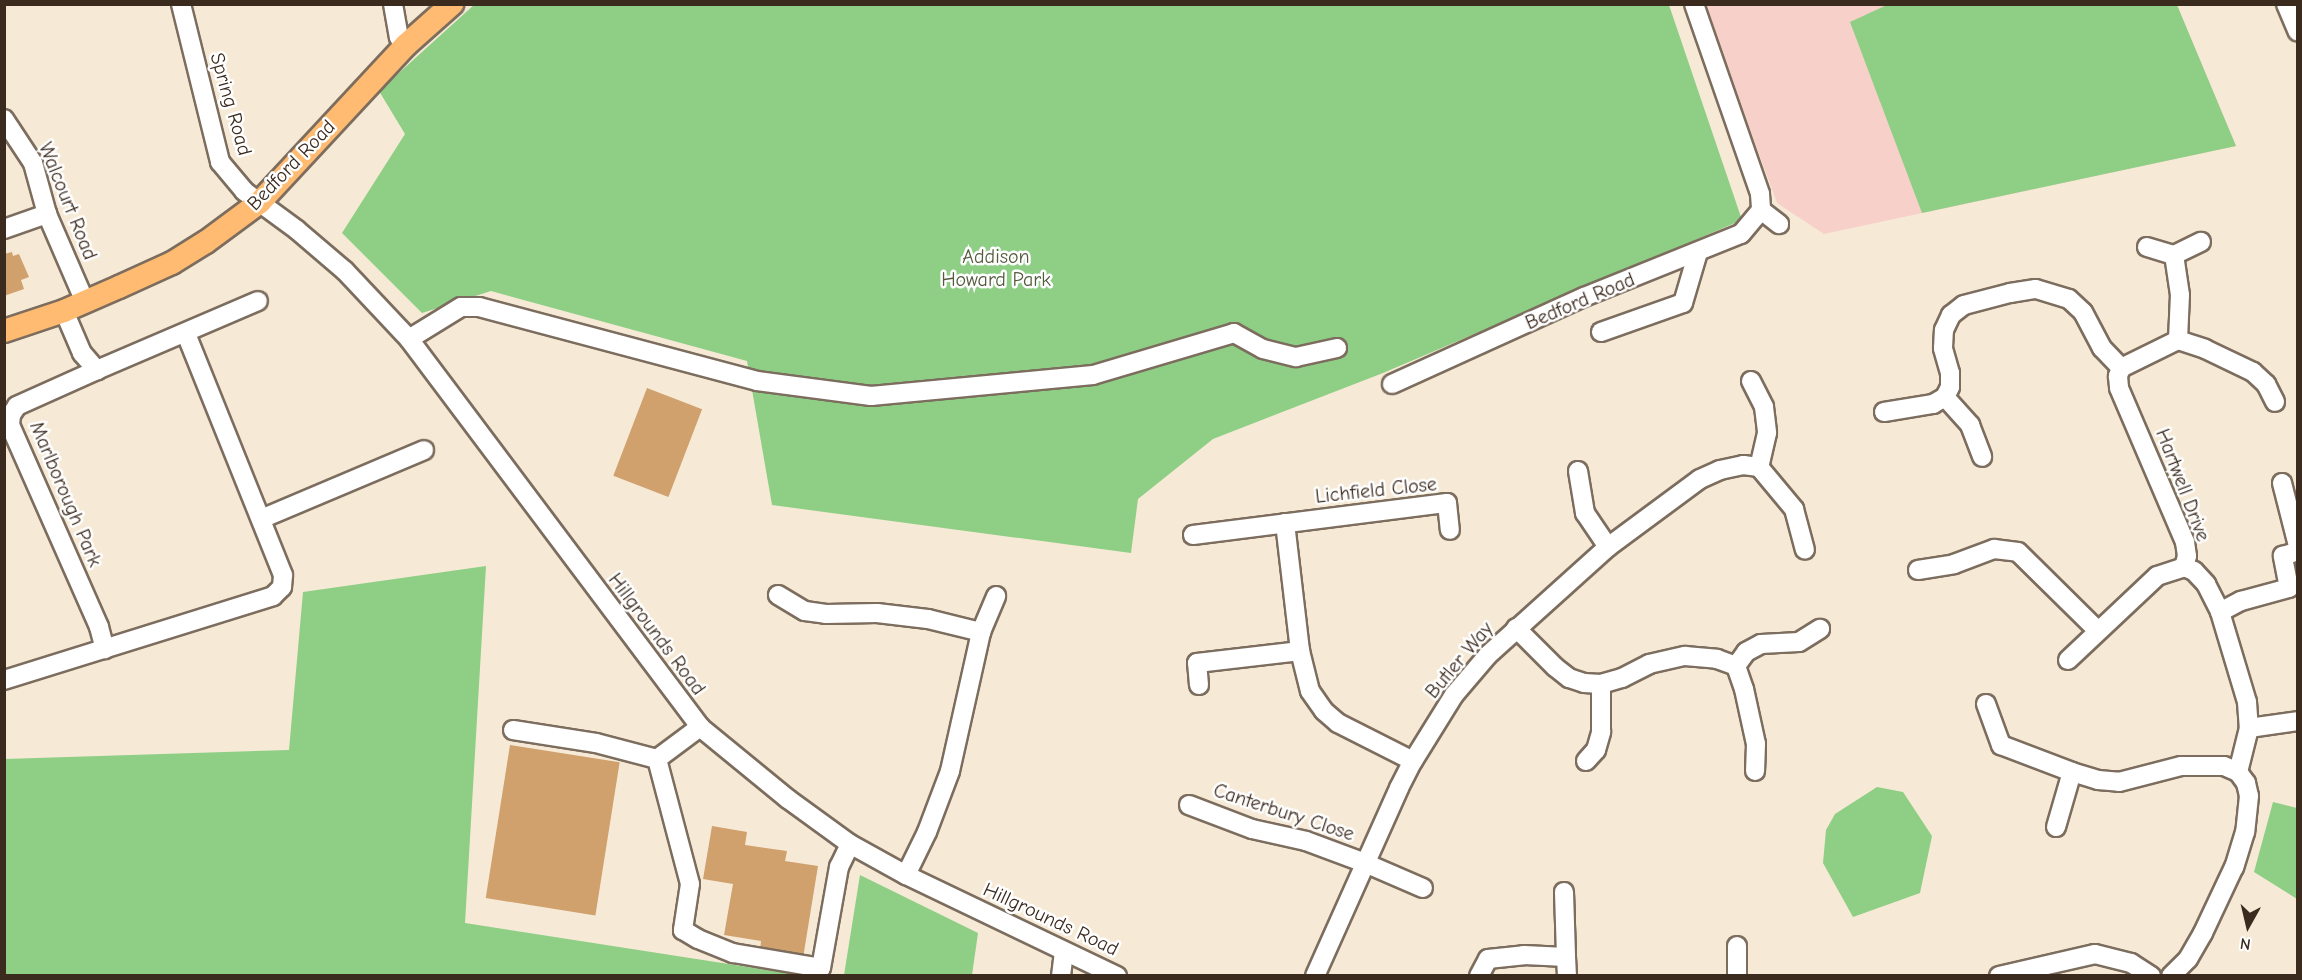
<!DOCTYPE html>
<html>
<head>
<meta charset="utf-8">
<style>
  body { margin:0 }
  #map { position:relative; width:2302px; height:980px; overflow:hidden; background:#f6ead6; font-family:"Comic Neue",sans-serif }
  div>[style] { position:absolute }
  [style*='--x'] { left:calc(var(--x)*1px); top:calc(var(--y)*1px); width:calc(var(--w)*1px); rotate:calc(var(--a)*1deg) }
  .built>* { inset:0; background:#f7d1c9 }
  .green>* { inset:0; background:#8ece85 }
  .building>* { inset:0; background:#d0a06d; transform-origin:0 0 }
  .roads { filter:drop-shadow(2px 0 #7c6d5e) drop-shadow(-2px 0 #7c6d5e) drop-shadow(0 2px #7c6d5e) drop-shadow(0 -2px #7c6d5e) }
  .minor>* { height:18px; margin:-9px; padding:0 9px; transform-origin:9px; border-radius:9px; background:#fff }
  .major>* { height:22px; margin:-11px; padding:0 11px; transform-origin:11px; border-radius:11px; background:#ffbb71 }
  span { translate:-50% -50%; white-space:nowrap; text-align:center; line-height:1.15; -webkit-text-stroke:5px #fff; paint-order:stroke }
  .street-label { font-size:20px; color:#3b2a1e }
  .park-label { font-size:20px; color:#545b3d }
  .frame { position:absolute; inset:0; border:6px solid #3b2a1e; pointer-events:none }
  .north { position:absolute; left:2218px; top:896px; width:60px; height:60px; -webkit-text-stroke:4px #fff; paint-order:stroke; rotate:188deg; font-size:16px; font-weight:700; line-height:24px; text-align:center; color:#3b2a1e }
  .north::after { content:''; display:block; margin:auto; width:21px; height:27px; background:#3b2a1e; clip-path:polygon(50% 0,100% 100%,50% 72%,0 100%) }
</style>
</head>
<body>
<div id="map">
  <div class="built">
    <i style="clip-path:polygon(1704px 5px,2177px 5px,2236px 146px,1824px 234px,1777px 203px)"></i>
  </div>
  <div class="green">
    <i style="clip-path:polygon(475px 4px,1669px 5px,1742px 220px,1383px 373px,1213px 439px,1138px 499px,1131px 553px,772px 505px,747px 361px,491px 291px,422px 313px,342px 233px,405px 134px,379px 91px)"></i>
    <i style="clip-path:polygon(1887px 5px,2177px 5px,2236px 146px,1922px 213px,1850px 22px)"></i>
    <i style="clip-path:polygon(486px 566px,465px 923px,799px 975px,5px 975px,5px 759px,289px 750px,303px 592px)"></i>
    <i style="clip-path:polygon(1877px 787px,1903px 792px,1932px 836px,1920px 893px,1853px 917px,1823px 863px,1826px 830px,1835px 814px)"></i>
    <i style="clip-path:polygon(2273px 802px,2297px 808px,2297px 899px,2254px 872px)"></i>
    <i style="clip-path:polygon(860px 875px,978px 933px,972px 975px,844px 975px)"></i>
  </div>
  <div class="building">
    <i style="clip-path:polygon(12px 252px,13px 256px,19px 254px,29px 277px,21px 280px,24px 289px,4px 296px,4px 254px)"></i>
    <i style="left:647px;top:388px;width:59px;height:94px;rotate:21deg"></i>
    <i style="left:510px;top:745px;width:111px;height:155px;rotate:9deg"></i>
    <i style="clip-path:polygon(712px 826px,747px 832px,745px 845px,787px 851px,785px 861px,818px 866px,803px 958px,760px 951px,761px 941px,724px 935px,733px 884px,703px 879px)"></i>
  </div>
  <div class="roads">
    <div class="minor">
      <i style="--x:181;--y:4;--w:163;--a:76.1"></i>
      <i style="--x:220;--y:162;--w:38;--a:50"></i>
      <i style="--x:244;--y:191;--w:66;--a:36.3"></i>
      <i style="--x:297;--y:230;--w:63;--a:40.5"></i>
      <i style="--x:345;--y:271;--w:93;--a:46.7"></i>
      <i style="--x:409;--y:339;--w:485;--a:53.1"></i>
      <i style="--x:700;--y:727;--w:114;--a:39.3"></i>
      <i style="--x:788;--y:799;--w:77;--a:36"></i>
      <i style="--x:850;--y:844;--w:64;--a:29"></i>
      <i style="--x:906;--y:875;--w:234;--a:25.6"></i>
      <i style="--x:393;--y:4;--w:34;--a:80"></i>
      <i style="--x:399;--y:37;--w:11;--a:49"></i>
      <i style="--x:1694;--y:4;--w:201;--a:70.8"></i>
      <i style="--x:1760;--y:194;--w:16;--a:86"></i>
      <i style="--x:1761;--y:210;--w:23;--a:38"></i>
      <i style="--x:2286;--y:4;--w:30;--a:67"></i>
      <i style="--x:4;--y:119;--w:53;--a:56.6"></i>
      <i style="--x:33;--y:163;--w:53;--a:74.6"></i>
      <i style="--x:47;--y:214;--w:96;--a:66.6"></i>
      <i style="--x:4;--y:229;--w:46;--a:-19.2"></i>
      <i style="--x:2147;--y:247;--w:28;--a:17"></i>
      <i style="--x:64;--y:311;--w:46;--a:66.8"></i>
      <i style="--x:82;--y:353;--w:23;--a:49"></i>
      <i style="--x:97;--y:370;--w:175;--a:-23.2"></i>
      <i style="--x:1601;--y:332;--w:87;--a:-19.5"></i>
      <i style="--x:1683;--y:303;--w:53;--a:-73.6"></i>
      <i style="--x:409;--y:339;--w:61;--a:-31.6"></i>
      <i style="--x:461;--y:307;--w:18;--a:0"></i>
      <i style="--x:479;--y:307;--w:288;--a:14.9"></i>
      <i style="--x:757;--y:381;--w:115;--a:7.5"></i>
      <i style="--x:871;--y:396;--w:223;--a:-5.4"></i>
      <i style="--x:1093;--y:375;--w:147;--a:-16.6"></i>
      <i style="--x:1234;--y:333;--w:33;--a:29"></i>
      <i style="--x:1263;--y:349;--w:34;--a:14"></i>
      <i style="--x:1296;--y:357;--w:42;--a:-12.4"></i>
      <i style="--x:2178;--y:340;--w:45;--a:-87.5"></i>
      <i style="--x:2180;--y:295;--w:40;--a:-98.5"></i>
      <i style="--x:2174;--y:255;--w:30;--a:-26"></i>
      <i style="--x:2121;--y:368;--w:9;--a:111"></i>
      <i style="--x:2118;--y:376;--w:12;--a:85"></i>
      <i style="--x:2119;--y:388;--w:168;--a:66.8"></i>
      <i style="--x:2185;--y:542;--w:14;--a:82"></i>
      <i style="--x:2187;--y:556;--w:11;--a:105"></i>
      <i style="--x:2184;--y:567;--w:11;--a:22"></i>
      <i style="--x:2194;--y:571;--w:18;--a:47"></i>
      <i style="--x:2206;--y:584;--w:31;--a:63"></i>
      <i style="--x:2220;--y:612;--w:94;--a:73.3"></i>
      <i style="--x:2247;--y:702;--w:26;--a:86"></i>
      <i style="--x:2249;--y:728;--w:45;--a:104"></i>
      <i style="--x:2238;--y:772;--w:14;--a:54"></i>
      <i style="--x:2246;--y:783;--w:13;--a:77"></i>
      <i style="--x:2249;--y:796;--w:36;--a:96"></i>
      <i style="--x:2245;--y:832;--w:37;--a:107"></i>
      <i style="--x:2234;--y:867;--w:73;--a:115.2"></i>
      <i style="--x:2203;--y:933;--w:30;--a:120"></i>
      <i style="--x:2188;--y:959;--w:24;--a:135"></i>
      <i style="--x:2121;--y:368;--w:64;--a:-26.2"></i>
      <i style="--x:2178;--y:340;--w:28;--a:18"></i>
      <i style="--x:2205;--y:349;--w:53;--a:25.6"></i>
      <i style="--x:2253;--y:372;--w:18;--a:43"></i>
      <i style="--x:2266;--y:384;--w:20;--a:63"></i>
      <i style="--x:97;--y:370;--w:88;--a:155.8"></i>
      <i style="--x:17;--y:406;--w:11;--a:124"></i>
      <i style="--x:11;--y:415;--w:10;--a:96"></i>
      <i style="--x:10;--y:425;--w:221;--a:66.2"></i>
      <i style="--x:99;--y:627;--w:23;--a:75"></i>
      <i style="--x:1751;--y:381;--w:29;--a:63"></i>
      <i style="--x:1764;--y:407;--w:26;--a:83"></i>
      <i style="--x:1767;--y:433;--w:35;--a:103"></i>
      <i style="--x:1392;--y:384;--w:211;--a:-24.4"></i>
      <i style="--x:1584;--y:297;--w:169;--a:-21.9"></i>
      <i style="--x:1741;--y:234;--w:31;--a:-50"></i>
      <i style="--x:1945;--y:397;--w:38;--a:48"></i>
      <i style="--x:1970;--y:425;--w:34;--a:69"></i>
      <i style="--x:1884;--y:412;--w:50;--a:-9.3"></i>
      <i style="--x:1933;--y:404;--w:14;--a:-30"></i>
      <i style="--x:1945;--y:397;--w:11;--a:-63"></i>
      <i style="--x:1950;--y:387;--w:14;--a:-90"></i>
      <i style="--x:1950;--y:373;--w:26;--a:-106"></i>
      <i style="--x:1943;--y:348;--w:18;--a:-87"></i>
      <i style="--x:1944;--y:330;--w:17;--a:-65"></i>
      <i style="--x:1951;--y:315;--w:16;--a:-38"></i>
      <i style="--x:1964;--y:305;--w:48;--a:-14.6"></i>
      <i style="--x:2010;--y:293;--w:26;--a:-9"></i>
      <i style="--x:2036;--y:289;--w:34;--a:17"></i>
      <i style="--x:2069;--y:299;--w:19;--a:43"></i>
      <i style="--x:2083;--y:312;--w:41;--a:62.2"></i>
      <i style="--x:2102;--y:348;--w:28;--a:46"></i>
      <i style="--x:1578;--y:471;--w:43;--a:80.5"></i>
      <i style="--x:1585;--y:513;--w:41;--a:55.9"></i>
      <i style="--x:2282;--y:483;--w:65;--a:75.7"></i>
      <i style="--x:261;--y:519;--w:177;--a:-22.9"></i>
      <i style="--x:1285;--y:523;--w:129;--a:83.3"></i>
      <i style="--x:1300;--y:651;--w:41;--a:76"></i>
      <i style="--x:1310;--y:691;--w:24;--a:55"></i>
      <i style="--x:1324;--y:711;--w:18;--a:41"></i>
      <i style="--x:1338;--y:723;--w:84;--a:26.9"></i>
      <i style="--x:1193;--y:535;--w:256;--a:-7.2"></i>
      <i style="--x:1447;--y:503;--w:27;--a:84"></i>
      <i style="--x:1918;--y:570;--w:36;--a:-9"></i>
      <i style="--x:1954;--y:564;--w:43;--a:-20.6"></i>
      <i style="--x:1994;--y:549;--w:24;--a:7"></i>
      <i style="--x:2018;--y:552;--w:112;--a:44.6"></i>
      <i style="--x:778;--y:595;--w:31;--a:31"></i>
      <i style="--x:805;--y:611;--w:21;--a:8"></i>
      <i style="--x:826;--y:614;--w:51;--a:-1.1"></i>
      <i style="--x:877;--y:613;--w:51;--a:6.7"></i>
      <i style="--x:928;--y:619;--w:55;--a:13.8"></i>
      <i style="--x:2220;--y:612;--w:24;--a:-28"></i>
      <i style="--x:2241;--y:601;--w:50;--a:-15.2"></i>
      <i style="--x:2289;--y:588;--w:33;--a:-101"></i>
      <i style="--x:2283;--y:556;--w:16;--a:-18"></i>
      <i style="--x:1516;--y:628;--w:55;--a:45"></i>
      <i style="--x:1555;--y:667;--w:18;--a:38"></i>
      <i style="--x:1569;--y:678;--w:16;--a:18"></i>
      <i style="--x:1584;--y:683;--w:17;--a:3"></i>
      <i style="--x:1601;--y:684;--w:22;--a:-16"></i>
      <i style="--x:1622;--y:678;--w:30;--a:-27"></i>
      <i style="--x:1649;--y:664;--w:37;--a:-13"></i>
      <i style="--x:1685;--y:656;--w:32;--a:5"></i>
      <i style="--x:1717;--y:659;--w:20;--a:20"></i>
      <i style="--x:1736;--y:666;--w:24;--a:71"></i>
      <i style="--x:1744;--y:689;--w:56;--a:77.7"></i>
      <i style="--x:1756;--y:744;--w:27;--a:92"></i>
      <i style="--x:2068;--y:660;--w:122;--a:-43.3"></i>
      <i style="--x:2157;--y:576;--w:28;--a:-18"></i>
      <i style="--x:1736;--y:666;--w:17;--a:-54"></i>
      <i style="--x:1746;--y:652;--w:17;--a:-28"></i>
      <i style="--x:1761;--y:644;--w:38;--a:-3"></i>
      <i style="--x:1799;--y:642;--w:25;--a:-32"></i>
      <i style="--x:4;--y:680;--w:282;--a:-17.3"></i>
      <i style="--x:273;--y:596;--w:13;--a:-45"></i>
      <i style="--x:282;--y:587;--w:12;--a:-85"></i>
      <i style="--x:283;--y:575;--w:260;--a:-111.9"></i>
      <i style="--x:1199;--y:685;--w:22;--a:-95"></i>
      <i style="--x:1197;--y:663;--w:104;--a:-6.6"></i>
      <i style="--x:1986;--y:704;--w:44;--a:69.9"></i>
      <i style="--x:2001;--y:745;--w:76;--a:20.8"></i>
      <i style="--x:2249;--y:728;--w:49;--a:-8.1"></i>
      <i style="--x:513;--y:730;--w:84;--a:8.9"></i>
      <i style="--x:596;--y:743;--w:63;--a:14.7"></i>
      <i style="--x:657;--y:759;--w:54;--a:-36.7"></i>
      <i style="--x:657;--y:759;--w:129;--a:75.2"></i>
      <i style="--x:690;--y:884;--w:47;--a:98.7"></i>
      <i style="--x:683;--y:930;--w:17;--a:31"></i>
      <i style="--x:698;--y:939;--w:38;--a:22"></i>
      <i style="--x:733;--y:953;--w:89;--a:9.7"></i>
      <i style="--x:821;--y:968;--w:103;--a:-79.9"></i>
      <i style="--x:839;--y:867;--w:25;--a:-64"></i>
      <i style="--x:1586;--y:761;--w:15;--a:-48"></i>
      <i style="--x:1596;--y:750;--w:19;--a:-74"></i>
      <i style="--x:1601;--y:732;--w:48;--a:-90"></i>
      <i style="--x:1189;--y:805;--w:67;--a:20.9"></i>
      <i style="--x:1252;--y:829;--w:55;--a:12.5"></i>
      <i style="--x:1306;--y:841;--w:63;--a:20.4"></i>
      <i style="--x:1365;--y:863;--w:63;--a:23.3"></i>
      <i style="--x:2056;--y:827;--w:57;--a:-73.8"></i>
      <i style="--x:2072;--y:772;--w:27;--a:17"></i>
      <i style="--x:2098;--y:780;--w:21;--a:5"></i>
      <i style="--x:2119;--y:782;--w:64;--a:-14.5"></i>
      <i style="--x:2181;--y:766;--w:43;--a:0"></i>
      <i style="--x:2224;--y:766;--w:15;--a:23"></i>
      <i style="--x:906;--y:875;--w:48;--a:-64"></i>
      <i style="--x:927;--y:832;--w:65;--a:-69.3"></i>
      <i style="--x:950;--y:771;--w:142;--a:-77.4"></i>
      <i style="--x:981;--y:632;--w:39;--a:-67"></i>
      <i style="--x:1564;--y:892;--w:65;--a:88.2"></i>
      <i style="--x:1737;--y:946;--w:30;--a:90"></i>
      <i style="--x:1061;--y:976;--w:25;--a:-83"></i>
      <i style="--x:1315;--y:976;--w:206;--a:-65.9"></i>
      <i style="--x:1399;--y:788;--w:30;--a:-63"></i>
      <i style="--x:1413;--y:761;--w:78;--a:-58.2"></i>
      <i style="--x:1454;--y:695;--w:52;--a:-49.6"></i>
      <i style="--x:1488;--y:655;--w:161;--a:-42"></i>
      <i style="--x:1608;--y:547;--w:114;--a:-36.5"></i>
      <i style="--x:1700;--y:479;--w:22;--a:-24"></i>
      <i style="--x:1720;--y:470;--w:24;--a:-12"></i>
      <i style="--x:1743;--y:465;--w:16;--a:7"></i>
      <i style="--x:1759;--y:467;--w:55;--a:50.2"></i>
      <i style="--x:1794;--y:509;--w:42;--a:75"></i>
      <i style="--x:1479;--y:976;--w:19;--a:-62"></i>
      <i style="--x:1488;--y:959;--w:36;--a:-6"></i>
      <i style="--x:1524;--y:955;--w:42;--a:2.7"></i>
      <i style="--x:1566;--y:957;--w:19;--a:87"></i>
      <i style="--x:1999;--y:976;--w:98;--a:-12.9"></i>
      <i style="--x:2095;--y:954;--w:37;--a:14"></i>
      <i style="--x:2131;--y:963;--w:24;--a:33"></i>
    </div>
    <div class="major">
      <i style="--x:4;--y:331;--w:63;--a:-18.4"></i>
      <i style="--x:64;--y:311;--w:60;--a:-23.6"></i>
      <i style="--x:119;--y:287;--w:58;--a:-24.4"></i>
      <i style="--x:172;--y:263;--w:40;--a:-32"></i>
      <i style="--x:206;--y:242;--w:67;--a:-36.5"></i>
      <i style="--x:260;--y:202;--w:214;--a:-47.1"></i>
      <i style="--x:406;--y:45;--w:62;--a:-41.7"></i>
    </div>
  </div>
  <div class="street-label">
    <span style="left:231px;top:104px;rotate:74deg">Spring Road</span>
    <span style="left:291px;top:165px;rotate:-46deg">Bedford Road</span>
    <span style="left:68px;top:201px;rotate:68deg">Walcourt Road</span>
    <span style="left:1580px;top:301px;rotate:-23deg">Bedford Road</span>
    <span style="left:2183px;top:485px;rotate:69deg">Hartwell Drive</span>
    <span style="left:1376px;top:490px;rotate:-6deg">Lichfield Close</span>
    <span style="left:66px;top:494px;rotate:67deg">Marlborough Park</span>
    <span style="left:657px;top:634px;rotate:53deg">Hillgrounds Road</span>
    <span style="left:1459px;top:660px;rotate:-50deg">Butler Way</span>
    <span style="left:1284px;top:812px;rotate:18deg">Canterbury Close</span>
    <span style="left:1051px;top:919px;rotate:25deg">Hillgrounds Road</span>
  </div>
  <div class="park-label">
    <span style="left:996px;top:268px">Addison<br>Howard Park</span>
  </div>
  <div class="frame"></div>
  <div class="north">N</div>
</div>
</body>
</html>
